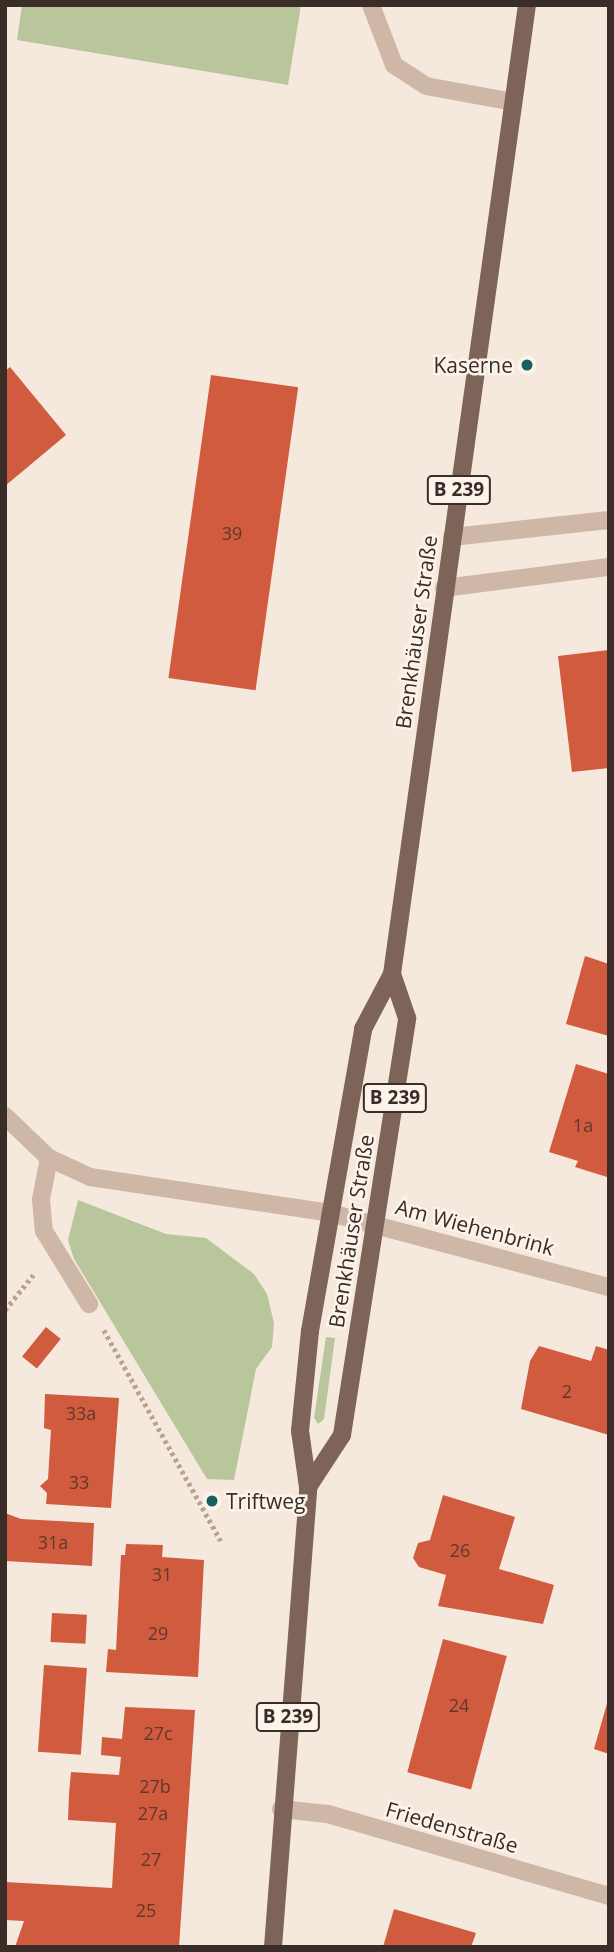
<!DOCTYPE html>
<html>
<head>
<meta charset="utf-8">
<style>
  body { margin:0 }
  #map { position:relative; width:614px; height:1952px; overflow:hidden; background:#f5e9dd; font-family:"Open Sans",sans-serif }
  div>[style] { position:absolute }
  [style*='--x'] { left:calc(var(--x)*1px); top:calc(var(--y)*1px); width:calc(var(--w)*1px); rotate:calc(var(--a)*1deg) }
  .green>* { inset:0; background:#b9c69b }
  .building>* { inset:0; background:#d15b3e; transform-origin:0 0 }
  .path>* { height:4.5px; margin-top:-2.25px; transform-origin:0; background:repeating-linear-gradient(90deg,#bba191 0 3.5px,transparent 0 7px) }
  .minor>* { height:18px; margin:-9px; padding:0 9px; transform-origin:9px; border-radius:9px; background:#cfb7a7 }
  .major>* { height:18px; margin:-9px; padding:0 9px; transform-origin:9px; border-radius:9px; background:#7e6358 }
  .dots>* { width:19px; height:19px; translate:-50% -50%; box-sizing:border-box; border:4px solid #fcf3ea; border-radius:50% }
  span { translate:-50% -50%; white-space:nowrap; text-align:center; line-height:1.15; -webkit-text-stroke:5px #fcf3ea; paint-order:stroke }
  .number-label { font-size:18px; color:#60382e }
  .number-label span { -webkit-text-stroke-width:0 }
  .shield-label span { padding:2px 5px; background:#fcf3ea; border:2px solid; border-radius:5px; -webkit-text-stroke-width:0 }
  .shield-label { font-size:19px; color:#3a2d28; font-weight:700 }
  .poi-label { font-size:21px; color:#3a2d28 }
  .right { translate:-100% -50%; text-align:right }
  .left { translate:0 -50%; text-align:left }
  .street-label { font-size:21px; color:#3a2d28 }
  .frame { position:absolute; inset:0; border:7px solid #3a2d28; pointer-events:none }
</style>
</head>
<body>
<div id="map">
  <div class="green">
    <i style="clip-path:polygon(22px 5px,301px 5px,288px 85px,17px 40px)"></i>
    <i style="clip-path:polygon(78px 1200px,166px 1234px,206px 1238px,254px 1274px,267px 1294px,274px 1323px,272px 1347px,256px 1369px,234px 1480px,207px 1479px,74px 1259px,68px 1240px)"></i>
    <i style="clip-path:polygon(326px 1337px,335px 1338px,324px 1419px,318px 1424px,314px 1418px)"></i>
  </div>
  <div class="building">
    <i style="clip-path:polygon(10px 367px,66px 435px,5px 486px,5px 371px)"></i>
    <i style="left:211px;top:375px;width:88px;height:306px;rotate:8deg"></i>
    <i style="clip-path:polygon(609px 650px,609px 768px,572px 772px,558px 656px)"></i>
    <i style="clip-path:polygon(585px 956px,609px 964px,609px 1036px,566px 1024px)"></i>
    <i style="clip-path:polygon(576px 1064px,609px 1074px,607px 1177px,575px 1167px,578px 1161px,549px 1152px)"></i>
    <i style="left:46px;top:1327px;width:19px;height:38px;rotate:39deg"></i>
    <i style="clip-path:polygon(539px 1346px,591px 1361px,596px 1346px,609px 1350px,609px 1435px,521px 1409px,530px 1361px)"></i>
    <i style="clip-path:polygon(45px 1394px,119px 1398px,111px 1508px,46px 1504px,47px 1493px,40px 1486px,48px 1479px,51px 1430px,44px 1428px)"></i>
    <i style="clip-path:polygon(443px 1495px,515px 1517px,499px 1569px,554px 1585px,543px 1624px,438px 1606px,446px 1575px,419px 1567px,413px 1558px,418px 1543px,430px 1540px)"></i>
    <i style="clip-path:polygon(5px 1513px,21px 1519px,94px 1523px,92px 1566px,5px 1561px)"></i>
    <i style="clip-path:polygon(126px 1544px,163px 1545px,162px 1557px,204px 1560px,198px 1677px,106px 1672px,108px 1649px,116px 1650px,121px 1555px,125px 1555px)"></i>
    <i style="left:52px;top:1613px;width:35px;height:29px;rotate:3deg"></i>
    <i style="left:443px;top:1639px;width:66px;height:138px;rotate:15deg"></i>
    <i style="left:44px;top:1665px;width:43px;height:87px;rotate:4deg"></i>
    <i style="clip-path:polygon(608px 1700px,609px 1701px,609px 1754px,594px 1749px)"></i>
    <i style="clip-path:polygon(125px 1707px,195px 1710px,179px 1947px,15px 1947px,24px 1921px,5px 1920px,5px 1882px,112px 1888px,116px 1823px,68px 1820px,69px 1794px,71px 1772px,119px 1775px,121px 1757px,101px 1755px,102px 1737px,122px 1739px)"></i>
    <i style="clip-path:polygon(394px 1909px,476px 1933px,471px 1947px,383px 1947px)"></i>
  </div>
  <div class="path">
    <i style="--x:5;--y:1310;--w:45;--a:-51.3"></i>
    <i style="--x:104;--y:1330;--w:241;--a:61"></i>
  </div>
  <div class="minor">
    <i style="--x:371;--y:5;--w:64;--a:69"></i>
    <i style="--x:394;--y:65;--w:38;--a:33"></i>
    <i style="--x:426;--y:86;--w:88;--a:10.4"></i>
    <i style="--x:452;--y:537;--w:158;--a:-6.2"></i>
    <i style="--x:444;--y:588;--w:166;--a:-7.3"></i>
    <i style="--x:5;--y:1116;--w:61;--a:43.7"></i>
    <i style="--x:49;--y:1158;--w:45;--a:24.9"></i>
    <i style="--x:90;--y:1177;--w:243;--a:8.5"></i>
    <i style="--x:330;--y:1213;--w:289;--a:14.9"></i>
    <i style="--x:49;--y:1158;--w:42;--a:101"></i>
    <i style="--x:41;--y:1199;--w:32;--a:85"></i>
    <i style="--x:44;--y:1231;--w:86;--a:58.3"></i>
    <i style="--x:281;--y:1809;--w:47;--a:6.1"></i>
    <i style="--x:328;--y:1814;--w:293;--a:16.3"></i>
  </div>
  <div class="major">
    <i style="--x:308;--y:1487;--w:62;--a:-56.8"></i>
    <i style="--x:342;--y:1435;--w:422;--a:-81.1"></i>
    <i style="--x:407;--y:1018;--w:46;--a:-108.8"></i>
    <i style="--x:273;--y:1947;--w:461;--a:-85.6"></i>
    <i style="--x:308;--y:1487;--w:57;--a:-98.1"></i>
    <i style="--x:300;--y:1431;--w:100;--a:-84.3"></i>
    <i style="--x:310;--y:1331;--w:307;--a:-80"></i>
    <i style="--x:363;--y:1029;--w:62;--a:-62.2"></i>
    <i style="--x:392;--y:974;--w:978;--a:-82.07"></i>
  </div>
  <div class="dots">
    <i style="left:527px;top:365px;background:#195f61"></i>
    <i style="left:212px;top:1501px;background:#195f61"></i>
  </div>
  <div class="number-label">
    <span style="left:232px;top:533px">39</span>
    <span style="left:583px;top:1125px">1a</span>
    <span style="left:567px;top:1391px">2</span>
    <span style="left:81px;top:1413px">33a</span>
    <span style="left:79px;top:1482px">33</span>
    <span style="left:53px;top:1542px">31a</span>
    <span style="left:460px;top:1550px">26</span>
    <span style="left:162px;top:1574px">31</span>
    <span style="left:158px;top:1633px">29</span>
    <span style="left:459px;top:1705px">24</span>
    <span style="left:158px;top:1733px">27c</span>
    <span style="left:155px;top:1786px">27b</span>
    <span style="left:153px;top:1813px">27a</span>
    <span style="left:151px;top:1859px">27</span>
    <span style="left:146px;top:1910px">25</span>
  </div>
  <div class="shield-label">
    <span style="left:459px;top:490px">B 239</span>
    <span style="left:395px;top:1098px">B 239</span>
    <span style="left:288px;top:1717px">B 239</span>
  </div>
  <div class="poi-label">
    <span class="right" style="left:513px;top:365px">Kaserne</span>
    <span class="left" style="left:226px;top:1501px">Triftweg</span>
  </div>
  <div class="street-label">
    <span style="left:416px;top:632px;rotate:-82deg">Brenkhäuser Straße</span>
    <span style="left:475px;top:1227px;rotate:15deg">Am Wiehenbrink</span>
    <span style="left:351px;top:1231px;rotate:-81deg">Brenkhäuser Straße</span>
    <span style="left:452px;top:1827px;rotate:16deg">Friedenstraße</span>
  </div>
  <div class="frame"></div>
</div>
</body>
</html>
